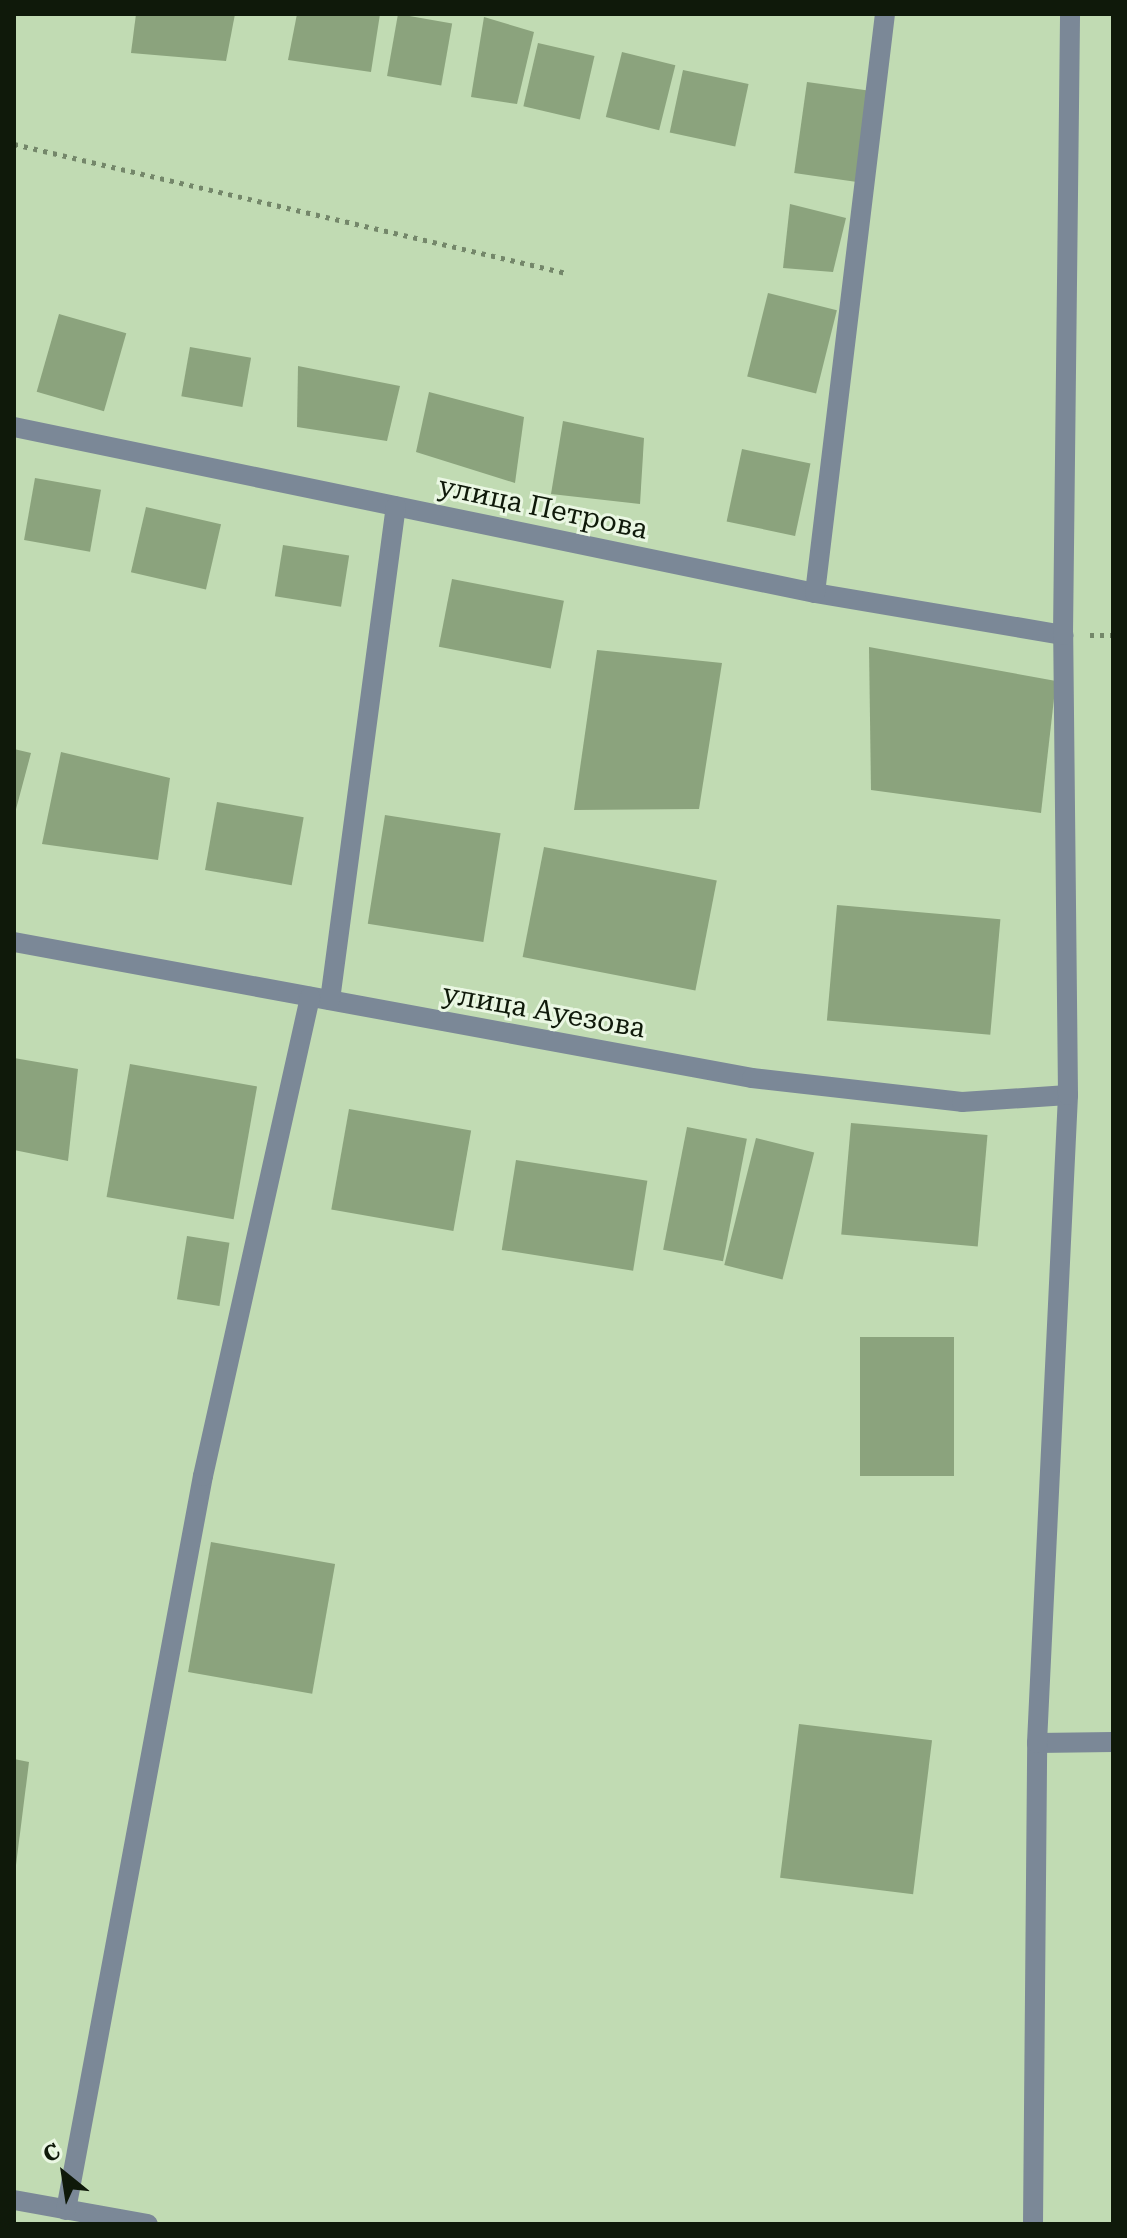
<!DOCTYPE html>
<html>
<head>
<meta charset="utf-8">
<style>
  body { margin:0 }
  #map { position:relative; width:1127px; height:2238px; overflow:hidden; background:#c1dbb3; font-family:"Roboto Serif",serif }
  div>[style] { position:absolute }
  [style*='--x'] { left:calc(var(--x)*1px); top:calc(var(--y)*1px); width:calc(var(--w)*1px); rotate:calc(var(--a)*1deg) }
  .building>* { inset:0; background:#8ba37d; transform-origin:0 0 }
  .path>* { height:5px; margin-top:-2.5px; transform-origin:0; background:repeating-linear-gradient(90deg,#74876a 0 4px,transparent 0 10px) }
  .minor>* { height:20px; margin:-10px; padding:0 10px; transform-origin:10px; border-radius:10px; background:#7b8897 }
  span { translate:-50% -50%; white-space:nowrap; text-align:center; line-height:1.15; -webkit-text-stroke:6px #eaf7e3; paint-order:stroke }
  .street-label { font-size:28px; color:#0f190a }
  .frame { position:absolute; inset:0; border:16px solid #0f190a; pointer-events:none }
  .north { position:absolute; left:24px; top:2134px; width:80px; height:80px; -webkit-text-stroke:6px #eaf7e3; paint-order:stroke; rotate:330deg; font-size:22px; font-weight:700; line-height:32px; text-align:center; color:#0f190a }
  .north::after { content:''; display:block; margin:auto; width:28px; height:36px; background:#0f190a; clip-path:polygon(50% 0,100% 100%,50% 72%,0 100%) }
</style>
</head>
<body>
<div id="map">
  <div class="building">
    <i style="clip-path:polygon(136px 14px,235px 14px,226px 61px,131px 53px)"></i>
    <i style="clip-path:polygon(297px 14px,380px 14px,371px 72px,288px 60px)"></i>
    <i style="left:398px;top:14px;width:55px;height:63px;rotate:10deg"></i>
    <i style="clip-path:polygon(484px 17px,534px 32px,517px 104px,471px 97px)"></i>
    <i style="left:538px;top:43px;width:58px;height:65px;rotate:13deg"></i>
    <i style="left:622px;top:52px;width:55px;height:67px;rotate:14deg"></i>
    <i style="left:683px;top:70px;width:67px;height:64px;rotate:12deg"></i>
    <i style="left:807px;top:82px;width:67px;height:92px;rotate:8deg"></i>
    <i style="clip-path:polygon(790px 204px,846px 218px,833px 272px,783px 268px)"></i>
    <i style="left:768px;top:293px;width:71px;height:86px;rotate:14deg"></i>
    <i style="left:59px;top:314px;width:70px;height:81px;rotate:16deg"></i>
    <i style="left:190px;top:347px;width:62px;height:50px;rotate:10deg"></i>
    <i style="clip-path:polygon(298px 366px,400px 386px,387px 441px,297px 427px)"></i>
    <i style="clip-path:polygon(429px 392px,524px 417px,515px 483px,416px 452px)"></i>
    <i style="clip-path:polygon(563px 421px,644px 438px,640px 504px,551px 494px)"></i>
    <i style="left:742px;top:449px;width:70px;height:74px;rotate:12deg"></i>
    <i style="left:35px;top:478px;width:67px;height:63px;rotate:10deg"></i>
    <i style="left:146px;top:507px;width:77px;height:67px;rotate:13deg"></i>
    <i style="left:283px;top:545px;width:67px;height:52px;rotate:9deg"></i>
    <i style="left:452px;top:579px;width:114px;height:69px;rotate:11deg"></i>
    <i style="clip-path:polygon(869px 647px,1056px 681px,1041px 813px,871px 790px)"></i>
    <i style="clip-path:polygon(597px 650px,722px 663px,699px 809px,574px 810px)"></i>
    <i style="clip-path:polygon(14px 749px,31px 753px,15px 813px,14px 812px)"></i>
    <i style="clip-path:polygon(61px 752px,170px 778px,158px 860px,42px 844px)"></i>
    <i style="left:217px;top:802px;width:88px;height:69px;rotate:10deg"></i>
    <i style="left:385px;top:815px;width:117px;height:110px;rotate:9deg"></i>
    <i style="left:544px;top:847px;width:176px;height:112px;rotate:11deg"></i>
    <i style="left:837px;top:905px;width:164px;height:116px;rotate:5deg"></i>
    <i style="clip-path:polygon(14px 1058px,78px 1069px,68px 1161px,14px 1150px)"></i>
    <i style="left:130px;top:1064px;width:129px;height:135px;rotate:10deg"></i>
    <i style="left:349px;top:1109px;width:124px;height:102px;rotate:10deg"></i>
    <i style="left:851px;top:1123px;width:137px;height:112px;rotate:5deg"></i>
    <i style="left:687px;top:1127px;width:61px;height:125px;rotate:11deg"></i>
    <i style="left:756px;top:1138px;width:60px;height:131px;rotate:14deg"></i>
    <i style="left:516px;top:1160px;width:133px;height:91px;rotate:9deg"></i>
    <i style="left:187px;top:1236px;width:43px;height:64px;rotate:9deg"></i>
    <i style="left:954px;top:1337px;width:139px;height:94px;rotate:90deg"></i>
    <i style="left:211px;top:1542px;width:126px;height:132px;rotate:10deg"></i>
    <i style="left:799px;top:1724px;width:134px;height:155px;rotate:7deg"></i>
    <i style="clip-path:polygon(14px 1759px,29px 1762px,16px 1865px,14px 1864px)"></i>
  </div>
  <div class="path">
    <i style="--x:14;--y:144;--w:567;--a:13.15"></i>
    <i style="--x:1090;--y:635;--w:23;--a:0"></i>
  </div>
  <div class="minor">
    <i style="--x:14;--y:427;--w:818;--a:11.71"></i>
    <i style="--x:815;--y:593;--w:252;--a:9.6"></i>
    <i style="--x:815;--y:593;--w:583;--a:-83.11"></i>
    <i style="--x:14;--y:942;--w:750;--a:10.44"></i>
    <i style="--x:752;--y:1078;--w:211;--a:6.5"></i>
    <i style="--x:962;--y:1102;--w:106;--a:-3.8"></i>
    <i style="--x:330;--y:1000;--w:498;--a:-82.4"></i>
    <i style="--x:1037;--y:1743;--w:76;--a:-0.8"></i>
    <i style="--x:14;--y:2200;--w:136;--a:10.2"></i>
    <i style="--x:66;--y:2210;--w:747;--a:-79.43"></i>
    <i style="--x:203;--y:1476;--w:491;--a:-77.4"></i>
    <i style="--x:1033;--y:2224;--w:481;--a:-89.5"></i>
    <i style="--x:1037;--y:1743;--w:649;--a:-87.26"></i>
    <i style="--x:1068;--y:1095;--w:460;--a:-90.6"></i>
    <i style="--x:1063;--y:635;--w:621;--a:-89.35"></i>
  </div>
  <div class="street-label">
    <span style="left:543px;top:508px;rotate:12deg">улица Петрова</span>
    <span style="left:544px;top:1011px;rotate:10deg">улица Ауезова</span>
  </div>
  <div class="frame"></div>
  <div class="north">С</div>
</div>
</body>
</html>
